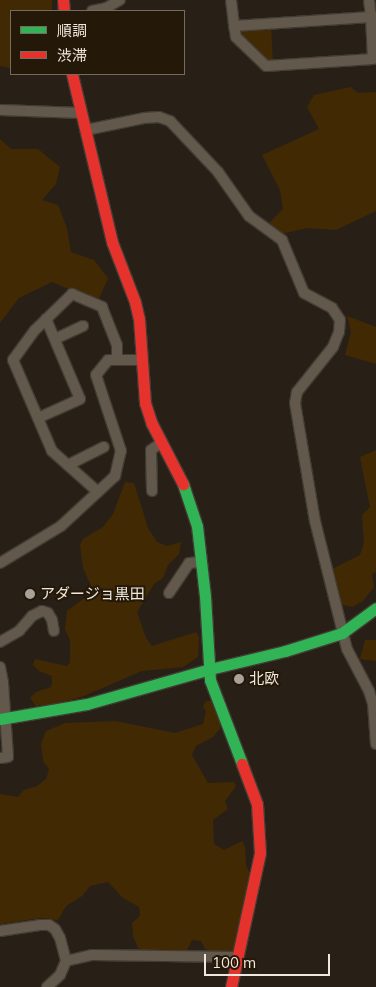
<!DOCTYPE html>
<html>
<head>
<meta charset="utf-8">
<style>
  body { margin:0 }
  #map { position:relative; width:376px; height:987px; overflow:hidden; background:#282017; font-family:Mulish,"Noto Sans JP",sans-serif }
  div>[style] { position:absolute }
  [style*='--x'] { left:calc(var(--x)*1px); top:calc(var(--y)*1px); width:calc(var(--w)*1px); rotate:calc(var(--a)*1deg) }
  .green>* { inset:0; background:#412903 }
  .roads { filter:drop-shadow(1px 0 #423c34) drop-shadow(-1px 0 #423c34) drop-shadow(0 1px #423c34) drop-shadow(0 -1px #423c34) }
  .street>* { height:10px; margin:-5px; padding:0 5px; transform-origin:5px; border-radius:5px; background:#62584c }
  .fast>* { height:11px; margin:-5.5px; padding:0 5.5px; transform-origin:5.5px; border-radius:5.5px; background:#30b455 }
  .jam>* { height:11px; margin:-5.5px; padding:0 5.5px; transform-origin:5.5px; border-radius:5.5px; background:#e5322d }
  .dots>* { width:14px; height:14px; translate:-50% -50%; box-sizing:border-box; border:2px solid #241808; border-radius:50% }
  span { translate:-50% -50%; white-space:nowrap; text-align:center; line-height:1.15; -webkit-text-stroke:4px #241808; paint-order:stroke }
  .poi-label { font-size:15px; color:#f0e7dd }
  .left { translate:0 -50%; text-align:left }
  .legend { position:absolute; left:10px; top:10px; width:175px; height:65px; box-sizing:border-box; background:#241808; border:1px solid #766b5d; margin:0; padding:6px 9px; list-style:none; font-size:15px; color:#f0e7dd }
  .legend li { display:flex; align-items:center; gap:10px; height:25px }
  .legend b { width:25px; border:1px solid #766b5d }
  .scale { position:absolute; left:204px; top:954px; width:126px; height:22px; box-sizing:border-box; border:2px solid #f0e7dd; border-top:0; padding-left:6px; font-size:15px; line-height:18px; white-space:nowrap; color:#f0e7dd; -webkit-text-stroke:4px #241808; paint-order:stroke }
</style>
</head>
<body>
<div id="map">
  <div class="green">
    <i style="clip-path:polygon(0 0,52px 0,52px 11px,11px 11px,11px 68px,0 66px)"></i>
    <i style="clip-path:polygon(271px 28px,273px 63px,268px 63px,241px 36px,243px 30px)"></i>
    <i style="clip-path:polygon(351px 87px,358px 93px,376px 92px,376px 211px,336px 230px,307px 228px,281px 234px,268px 224px,283px 209px,280px 190px,262px 155px,319px 129px,307px 107px,314px 95px)"></i>
    <i style="clip-path:polygon(0 139px,11px 149px,38px 149px,60px 167px,56px 184px,42px 200px,58px 205px,67px 228px,71px 252px,94px 260px,108px 278px,98px 301px,52px 282px,19px 298px,0 323px)"></i>
    <i style="clip-path:polygon(347px 316px,376px 327px,376px 364px,345px 355px,351px 332px)"></i>
    <i style="clip-path:polygon(376px 450px,376px 572px,372px 574px,374px 587px,363px 601px,352px 607px,339px 604px,332px 569px,360px 555px,364px 543px,362px 515px,370px 507px,360px 457px)"></i>
    <i style="clip-path:polygon(125px 482px,134px 483px,148px 528px,157px 542px,167px 546px,181px 542px,179px 554px,168px 565px,163px 578px,154px 584px,137px 612px,146px 638px,152px 646px,196px 632px,199px 637px,198px 657px,183px 667px,142px 671px,84px 696px,60px 703px,36px 706px,30px 698px,36px 692px,51px 687px,52px 682px,52px 676px,39px 671px,33px 665px,35px 659px,67px 666px,70px 662px,70px 640px,65px 629px,67px 611px,86px 597px,92px 588px,83px 568px,80px 545px,83px 539px,103px 527px,113px 514px)"></i>
    <i style="clip-path:polygon(365px 640px,376px 640px,376px 661px,360px 659px)"></i>
    <i style="clip-path:polygon(206px 701px,213px 701px,220px 720px,220px 729px,213px 737px,196px 746px,192px 755px,208px 783px,234px 782px,236px 786px,225px 801px,228px 809px,213px 820px,214px 844px,224px 850px,242px 841px,245px 847px,246px 865px,251px 876px,233px 952px,215px 952px,205px 949px,201px 941px,192px 940px,187px 950px,177px 953px,149px 952px,138px 948px,133px 936px,132px 923px,140px 916px,139px 907px,123px 898px,108px 882px,90px 886px,82px 896px,66px 906px,58px 920px,41px 918px,0 924px,0 794px,18px 797px,24px 790px,37px 786px,46px 779px,49px 769px,43px 761px,41px 744px,46px 731px,65px 723px,115px 721px,175px 733px,203px 724px,206px 712px,203px 706px)"></i>
  </div>
  <div class="roads">
    <div class="street">
      <i style="--x:231;--y:0;--w:26;--a:83"></i>
      <i style="--x:369;--y:0;--w:17;--a:83"></i>
      <i style="--x:371;--y:17;--w:42;--a:87.3"></i>
      <i style="--x:373;--y:59;--w:107;--a:176.3"></i>
      <i style="--x:266;--y:66;--w:42;--a:-136"></i>
      <i style="--x:236;--y:37;--w:11;--a:-100"></i>
      <i style="--x:234;--y:26;--w:137;--a:-3.8"></i>
      <i style="--x:371;--y:17;--w:5;--a:0"></i>
      <i style="--x:92;--y:11;--w:14;--a:-12"></i>
      <i style="--x:106;--y:8;--w:16;--a:-30"></i>
      <i style="--x:0;--y:110;--w:82;--a:2.1"></i>
      <i style="--x:86;--y:130;--w:59;--a:-11.7"></i>
      <i style="--x:144;--y:118;--w:15;--a:-4"></i>
      <i style="--x:159;--y:117;--w:12;--a:20"></i>
      <i style="--x:170;--y:121;--w:70;--a:46.7"></i>
      <i style="--x:218;--y:172;--w:54;--a:54.8"></i>
      <i style="--x:249;--y:216;--w:41;--a:36"></i>
      <i style="--x:282;--y:240;--w:57;--a:67.5"></i>
      <i style="--x:304;--y:293;--w:32;--a:28"></i>
      <i style="--x:332;--y:308;--w:14;--a:56"></i>
      <i style="--x:340;--y:320;--w:12;--a:95"></i>
      <i style="--x:339;--y:332;--w:16;--a:112"></i>
      <i style="--x:333;--y:347;--w:58;--a:128.7"></i>
      <i style="--x:297;--y:392;--w:11;--a:100"></i>
      <i style="--x:295;--y:403;--w:120;--a:80.4"></i>
      <i style="--x:315;--y:521;--w:132;--a:76"></i>
      <i style="--x:347;--y:649;--w:47;--a:62.4"></i>
      <i style="--x:369;--y:691;--w:14;--a:73"></i>
      <i style="--x:373;--y:704;--w:40;--a:85.7"></i>
      <i style="--x:55;--y:339;--w:31;--a:-25"></i>
      <i style="--x:38;--y:418;--w:46;--a:-24.3"></i>
      <i style="--x:80;--y:399;--w:87;--a:-113"></i>
      <i style="--x:68;--y:465;--w:40;--a:-26.6"></i>
      <i style="--x:152;--y:491;--w:41;--a:-91.4"></i>
      <i style="--x:151;--y:450;--w:12;--a:-35"></i>
      <i style="--x:98;--y:492;--w:62;--a:-138.3"></i>
      <i style="--x:52;--y:451;--w:99;--a:-113.2"></i>
      <i style="--x:13;--y:360;--w:37;--a:-54"></i>
      <i style="--x:35;--y:330;--w:52;--a:-44.2"></i>
      <i style="--x:72;--y:294;--w:33;--a:23"></i>
      <i style="--x:102;--y:307;--w:41;--a:68.5"></i>
      <i style="--x:117;--y:345;--w:15;--a:90"></i>
      <i style="--x:0;--y:563;--w:71;--a:-31.2"></i>
      <i style="--x:61;--y:526;--w:74;--a:-42.8"></i>
      <i style="--x:115;--y:476;--w:26;--a:-77"></i>
      <i style="--x:121;--y:451;--w:80;--a:-108.2"></i>
      <i style="--x:96;--y:375;--w:19;--a:-51"></i>
      <i style="--x:108;--y:360;--w:34;--a:0"></i>
      <i style="--x:169;--y:593;--w:36;--a:-56"></i>
      <i style="--x:189;--y:563;--w:12;--a:-5"></i>
      <i style="--x:0;--y:642;--w:22;--a:-30"></i>
      <i style="--x:19;--y:631;--w:20;--a:-49"></i>
      <i style="--x:32;--y:616;--w:11;--a:-27"></i>
      <i style="--x:42;--y:611;--w:6;--a:18"></i>
      <i style="--x:48;--y:613;--w:8;--a:60"></i>
      <i style="--x:52;--y:620;--w:11;--a:80"></i>
      <i style="--x:0;--y:667;--w:16;--a:79"></i>
      <i style="--x:3;--y:683;--w:74;--a:86.1"></i>
      <i style="--x:8;--y:757;--w:8;--a:173"></i>
      <i style="--x:0;--y:931;--w:40;--a:-8.5"></i>
      <i style="--x:40;--y:925;--w:9;--a:0"></i>
      <i style="--x:49;--y:925;--w:7;--a:34"></i>
      <i style="--x:55;--y:929;--w:10;--a:61"></i>
      <i style="--x:60;--y:938;--w:24;--a:75"></i>
      <i style="--x:66;--y:961;--w:15;--a:113"></i>
      <i style="--x:60;--y:975;--w:18;--a:137"></i>
      <i style="--x:66;--y:961;--w:27;--a:-13"></i>
      <i style="--x:92;--y:955;--w:145;--a:0.8"></i>
    </div>
    <div class="fast">
      <i style="--x:183;--y:484;--w:44;--a:71.6"></i>
      <i style="--x:197;--y:526;--w:70;--a:83.5"></i>
      <i style="--x:205;--y:596;--w:84;--a:86.6"></i>
      <i style="--x:210;--y:680;--w:90;--a:69.1"></i>
      <i style="--x:0;--y:719;--w:88;--a:-9.8"></i>
      <i style="--x:87;--y:704;--w:128;--a:-15.9"></i>
      <i style="--x:210;--y:669;--w:77;--a:-13.5"></i>
      <i style="--x:285;--y:651;--w:60;--a:-17.5"></i>
      <i style="--x:342;--y:633;--w:42;--a:-36.3"></i>
    </div>
    <div class="jam">
      <i style="--x:63;--y:0;--w:11;--a:85"></i>
      <i style="--x:72;--y:74;--w:173;--a:76.6"></i>
      <i style="--x:112;--y:242;--w:64;--a:69"></i>
      <i style="--x:135;--y:302;--w:17;--a:77"></i>
      <i style="--x:139;--y:319;--w:84;--a:85.9"></i>
      <i style="--x:145;--y:403;--w:22;--a:72"></i>
      <i style="--x:152;--y:424;--w:68;--a:62.7"></i>
      <i style="--x:231;--y:987;--w:137;--a:-77.8"></i>
      <i style="--x:260;--y:853;--w:49;--a:-93.5"></i>
      <i style="--x:257;--y:804;--w:43;--a:-110.6"></i>
    </div>
  </div>
  <div class="dots">
    <i style="left:30px;top:594px;background:#aaa198"></i>
    <i style="left:239px;top:679px;background:#aaa198"></i>
  </div>
  <div class="poi-label">
    <span class="left" style="left:40px;top:594px">アダージョ黒田</span>
    <span class="left" style="left:249px;top:679px">北欧</span>
  </div>
  <ul class="legend">
  <li><b style="height:6px;background:#30b455"></b>順調</li>
  <li><b style="height:6px;background:#e5322d"></b>渋滞</li>
  </ul>
  <div class="scale">100 m</div>
</div>
</body>
</html>
